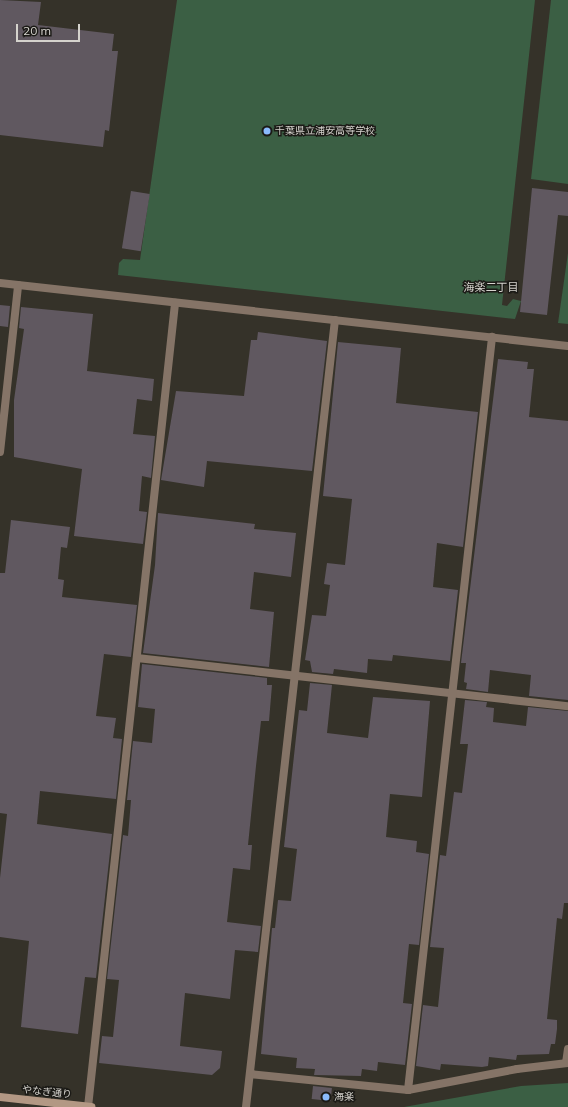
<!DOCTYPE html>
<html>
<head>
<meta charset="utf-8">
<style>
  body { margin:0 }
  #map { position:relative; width:568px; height:1107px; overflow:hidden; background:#353229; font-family:Mulish,"Noto Sans JP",sans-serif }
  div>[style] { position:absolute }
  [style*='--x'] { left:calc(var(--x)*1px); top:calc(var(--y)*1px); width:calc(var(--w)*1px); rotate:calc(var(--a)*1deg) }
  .green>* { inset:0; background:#3b5f44 }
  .building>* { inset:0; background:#605860; transform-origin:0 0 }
  .minor>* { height:8px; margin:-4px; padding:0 4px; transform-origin:4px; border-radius:4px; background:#857467 }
  .tertiary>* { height:8px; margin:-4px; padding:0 4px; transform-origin:4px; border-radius:4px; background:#857467 }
  .secondary>* { height:8px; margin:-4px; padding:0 4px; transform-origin:4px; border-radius:4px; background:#b39884 }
  .dots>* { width:11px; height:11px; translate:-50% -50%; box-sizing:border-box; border:2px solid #1b1a16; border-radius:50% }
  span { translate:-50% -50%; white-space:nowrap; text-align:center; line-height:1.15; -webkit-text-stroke:3px #1b1a16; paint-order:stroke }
  .poi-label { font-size:10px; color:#d5d3cd }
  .left { translate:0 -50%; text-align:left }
  .street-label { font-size:10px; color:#d5d3cd }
  .neighbourhood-label { font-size:11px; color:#d5d3cd }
  .scale { position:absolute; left:16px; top:24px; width:64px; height:18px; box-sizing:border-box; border:2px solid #d5d3cd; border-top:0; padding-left:5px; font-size:12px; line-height:14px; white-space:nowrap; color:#d5d3cd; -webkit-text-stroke:3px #1b1a16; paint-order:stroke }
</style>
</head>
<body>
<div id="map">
  <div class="green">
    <i style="clip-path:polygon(177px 0,535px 0,502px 305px,507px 306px,513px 299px,521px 301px,515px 319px,118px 275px,119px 263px,123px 259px,140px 260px)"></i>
    <i style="clip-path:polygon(551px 0,568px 0,568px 184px,531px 179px)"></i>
    <i style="clip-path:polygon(568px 253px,568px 324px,558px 323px)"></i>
    <i style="clip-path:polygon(568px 1083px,568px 1107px,404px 1107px,521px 1086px)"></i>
  </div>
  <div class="building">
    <i style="clip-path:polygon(0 0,41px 2px,38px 25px,114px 34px,112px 51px,118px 51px,109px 131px,105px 130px,103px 147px,0 135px)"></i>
    <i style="clip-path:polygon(532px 188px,568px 192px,568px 216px,558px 215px,547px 315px,520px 312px)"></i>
    <i style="left:131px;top:191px;width:19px;height:58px;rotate:9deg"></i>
    <i style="clip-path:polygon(0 305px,10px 306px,8px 327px,0 326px)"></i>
    <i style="clip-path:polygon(21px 307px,93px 314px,87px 371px,154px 379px,152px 401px,137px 399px,133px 434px,155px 436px,151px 478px,142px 476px,139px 511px,147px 512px,143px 544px,74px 536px,82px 469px,14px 457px,14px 400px,24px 329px,19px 328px)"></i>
    <i style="clip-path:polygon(258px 332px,327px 341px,312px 471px,207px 461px,204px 487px,161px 480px,176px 391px,244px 396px,251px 340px,257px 340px)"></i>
    <i style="clip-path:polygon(338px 342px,401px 348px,396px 403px,478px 412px,463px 547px,437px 543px,433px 587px,458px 590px,450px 661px,393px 655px,392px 661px,368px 659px,367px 673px,334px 669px,333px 674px,312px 672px,310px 661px,305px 660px,312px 615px,326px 616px,330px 585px,324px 584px,327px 563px,345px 565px,352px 499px,323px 496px)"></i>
    <i style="clip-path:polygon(498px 359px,528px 362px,527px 369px,534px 369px,529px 417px,568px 421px,568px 700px,529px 696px,531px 675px,490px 670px,488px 692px,466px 689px,467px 683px,464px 682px,466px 663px,461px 663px)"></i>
    <i style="clip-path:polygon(158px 513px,255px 524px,254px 529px,296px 533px,291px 577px,254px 572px,250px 609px,274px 612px,269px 667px,143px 653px,155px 565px)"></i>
    <i style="clip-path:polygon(11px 520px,70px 527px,67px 548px,61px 547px,58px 579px,64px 580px,62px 597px,137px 605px,131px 657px,104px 654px,96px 716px,116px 718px,113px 738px,122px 739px,116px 799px,40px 791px,37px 824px,112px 834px,96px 978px,85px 977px,78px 1034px,21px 1027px,29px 941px,0 937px,0 878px,7px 814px,0 813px,0 573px,5px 573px)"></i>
    <i style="clip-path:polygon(142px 664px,267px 678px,267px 685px,272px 685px,269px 721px,261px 721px,256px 766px,248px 845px,252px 845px,250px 870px,233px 868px,227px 922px,261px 926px,258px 952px,235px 950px,230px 999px,185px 993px,180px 1046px,222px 1051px,220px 1068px,212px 1075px,99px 1063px,102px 1036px,113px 1037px,119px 980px,107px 979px,123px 835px,128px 836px,131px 800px,127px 800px,133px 741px,152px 743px,155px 709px,138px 707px)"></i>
    <i style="clip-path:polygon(310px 683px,332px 685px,327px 733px,368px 738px,373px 697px,430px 701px,422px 797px,390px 794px,386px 837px,417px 841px,416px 852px,429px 854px,419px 945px,409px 944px,403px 1003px,412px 1004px,405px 1065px,378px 1062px,377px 1071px,362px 1069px,361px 1076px,314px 1075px,315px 1069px,296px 1068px,297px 1058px,261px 1054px,272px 928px,275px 928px,278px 900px,291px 901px,297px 849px,284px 847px,299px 710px,307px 711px)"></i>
    <i style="clip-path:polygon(465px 700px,487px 702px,486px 707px,494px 708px,493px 722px,526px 726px,528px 707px,568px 711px,568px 903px,564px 903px,562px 919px,557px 918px,547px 1019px,557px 1020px,557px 1029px,555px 1044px,551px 1044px,549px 1054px,517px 1055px,516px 1060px,489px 1057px,488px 1066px,482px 1067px,441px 1064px,440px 1070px,416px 1066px,423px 1005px,438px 1007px,444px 948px,430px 947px,440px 855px,446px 856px,454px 792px,462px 793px,468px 744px,460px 744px)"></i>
    <i style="left:313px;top:1086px;width:19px;height:13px;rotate:6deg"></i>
  </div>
  <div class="minor">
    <i style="--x:0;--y:452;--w:168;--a:-83.8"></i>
    <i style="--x:137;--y:658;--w:434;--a:6.4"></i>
    <i style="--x:566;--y:1063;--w:14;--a:-82"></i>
    <i style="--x:250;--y:1074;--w:159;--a:5.8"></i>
    <i style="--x:408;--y:1090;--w:111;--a:-10.9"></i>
    <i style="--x:517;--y:1069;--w:51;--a:-6.7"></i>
    <i style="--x:408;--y:1090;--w:758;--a:-83.63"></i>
    <i style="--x:88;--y:1107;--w:809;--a:-83.82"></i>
    <i style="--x:246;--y:1107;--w:792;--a:-83.55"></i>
  </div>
  <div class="tertiary">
    <i style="--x:0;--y:283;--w:571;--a:6.33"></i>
  </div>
  <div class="secondary">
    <i style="--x:0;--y:1097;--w:92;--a:6.3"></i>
  </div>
  <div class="dots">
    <i style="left:267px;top:131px;background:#8abafc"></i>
    <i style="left:326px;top:1097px;background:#8abafc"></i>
  </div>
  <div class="poi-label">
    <span class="left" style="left:275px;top:131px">千葉県立浦安高等学校</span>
    <span class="left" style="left:334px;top:1097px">海楽</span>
  </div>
  <div class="street-label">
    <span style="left:47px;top:1092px;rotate:6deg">やなぎ通り</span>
  </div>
  <div class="neighbourhood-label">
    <span style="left:491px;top:287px">海楽二丁目</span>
  </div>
  <div class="scale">20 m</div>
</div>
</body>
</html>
